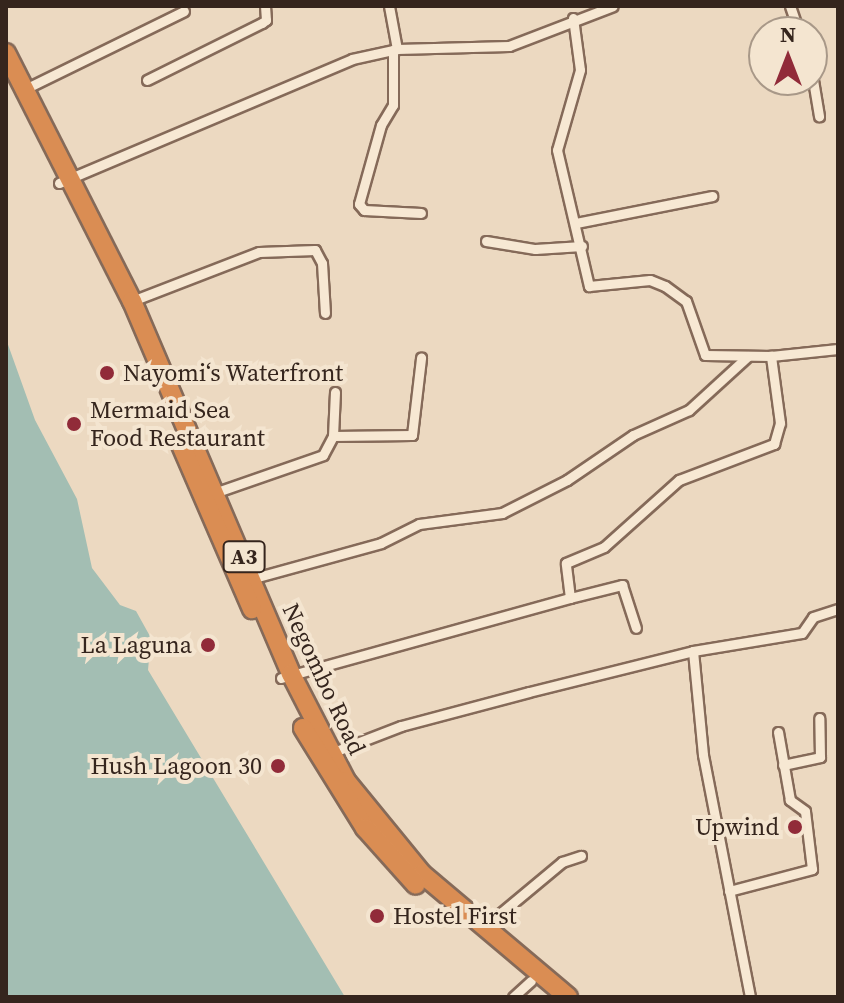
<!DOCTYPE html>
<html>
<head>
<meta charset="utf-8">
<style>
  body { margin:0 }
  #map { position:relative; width:844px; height:1003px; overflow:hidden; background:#ecd9c1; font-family:"Source Serif 4",serif }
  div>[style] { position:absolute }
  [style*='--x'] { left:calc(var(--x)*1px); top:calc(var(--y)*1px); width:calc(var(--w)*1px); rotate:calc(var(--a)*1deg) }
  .water>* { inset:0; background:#a3beb3 }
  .roads { filter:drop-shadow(2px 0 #856a59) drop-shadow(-2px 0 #856a59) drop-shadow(0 2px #856a59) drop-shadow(0 -2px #856a59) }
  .street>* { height:9px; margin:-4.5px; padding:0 4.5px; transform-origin:4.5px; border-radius:4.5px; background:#f7e8d3 }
  .highway>* { height:18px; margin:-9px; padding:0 9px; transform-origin:9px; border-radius:9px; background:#da8d53 }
  .dots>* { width:22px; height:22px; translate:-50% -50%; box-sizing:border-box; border:4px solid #f4e5d0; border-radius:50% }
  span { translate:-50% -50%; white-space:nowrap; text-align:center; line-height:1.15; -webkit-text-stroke:8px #f4e5d0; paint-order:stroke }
  .shield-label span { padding:2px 6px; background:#f4e5d0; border:2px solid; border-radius:6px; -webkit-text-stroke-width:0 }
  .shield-label { font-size:22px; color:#35251d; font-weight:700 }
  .poi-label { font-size:24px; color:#35251d }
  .left { translate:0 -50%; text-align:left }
  .right { translate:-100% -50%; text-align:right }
  .street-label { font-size:24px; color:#35251d }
  .frame { position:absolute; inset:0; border:8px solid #35251d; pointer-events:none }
  .north { position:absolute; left:748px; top:16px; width:80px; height:80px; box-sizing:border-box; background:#f4e5d0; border:2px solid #a89888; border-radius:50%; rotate:0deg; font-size:22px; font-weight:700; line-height:32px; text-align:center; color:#35251d }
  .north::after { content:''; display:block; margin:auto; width:28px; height:36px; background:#912b39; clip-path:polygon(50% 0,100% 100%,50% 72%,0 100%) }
</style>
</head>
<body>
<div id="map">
  <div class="water">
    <i style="clip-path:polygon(6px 339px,35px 420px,77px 499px,92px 568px,120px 605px,136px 611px,151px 638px,148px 670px,345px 997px,6px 997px)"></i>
  </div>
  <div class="roads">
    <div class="street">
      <i style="--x:389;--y:6;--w:44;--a:79.5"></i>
      <i style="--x:790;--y:6;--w:28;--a:71"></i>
      <i style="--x:573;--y:18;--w:52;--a:82.3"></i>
      <i style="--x:580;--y:70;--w:83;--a:106"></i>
      <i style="--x:557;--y:150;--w:140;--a:76.8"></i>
      <i style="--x:589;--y:286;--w:61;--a:-5.6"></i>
      <i style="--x:650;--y:280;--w:16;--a:22"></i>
      <i style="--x:665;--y:286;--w:26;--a:36"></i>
      <i style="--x:686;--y:301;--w:57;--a:70.6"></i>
      <i style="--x:705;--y:355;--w:66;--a:0.9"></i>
      <i style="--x:771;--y:356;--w:67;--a:-6"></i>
      <i style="--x:393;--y:50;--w:55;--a:90"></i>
      <i style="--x:393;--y:105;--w:23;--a:121"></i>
      <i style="--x:381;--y:125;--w:82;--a:105.6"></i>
      <i style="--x:359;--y:204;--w:8;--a:50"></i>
      <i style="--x:364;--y:210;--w:57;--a:3"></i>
      <i style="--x:812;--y:74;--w:43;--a:80.5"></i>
      <i style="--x:147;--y:80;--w:128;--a:-26.4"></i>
      <i style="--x:262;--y:23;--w:5;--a:-37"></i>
      <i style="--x:266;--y:20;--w:14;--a:-94"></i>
      <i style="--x:25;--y:89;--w:177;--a:-26.1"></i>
      <i style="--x:59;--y:183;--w:318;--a:-22.9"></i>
      <i style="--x:352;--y:59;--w:46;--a:-12.5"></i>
      <i style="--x:397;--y:49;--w:112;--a:-1.5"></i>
      <i style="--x:509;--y:46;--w:111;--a:-21"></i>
      <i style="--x:576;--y:223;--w:139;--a:-11.2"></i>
      <i style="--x:486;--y:241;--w:50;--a:9.3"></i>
      <i style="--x:535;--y:249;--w:47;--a:-3.7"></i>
      <i style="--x:132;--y:301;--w:136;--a:-21.1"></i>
      <i style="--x:259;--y:252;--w:56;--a:-2"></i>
      <i style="--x:315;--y:250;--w:15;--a:62"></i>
      <i style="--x:322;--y:263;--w:50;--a:86.6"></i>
      <i style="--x:333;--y:436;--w:44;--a:-87.4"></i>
      <i style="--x:217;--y:492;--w:112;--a:-19.2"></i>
      <i style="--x:323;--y:455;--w:21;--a:-62"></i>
      <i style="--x:333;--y:436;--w:79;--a:-0.7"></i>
      <i style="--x:412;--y:435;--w:78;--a:-83.3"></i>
      <i style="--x:247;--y:580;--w:139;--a:-15.4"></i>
      <i style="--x:381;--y:543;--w:42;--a:-26.6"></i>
      <i style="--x:419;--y:524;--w:84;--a:-7.5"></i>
      <i style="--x:502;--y:513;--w:73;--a:-26.9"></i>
      <i style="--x:567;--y:480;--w:80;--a:-34.3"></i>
      <i style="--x:633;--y:435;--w:61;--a:-24.1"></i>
      <i style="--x:689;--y:410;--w:79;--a:-42.4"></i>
      <i style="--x:570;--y:598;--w:54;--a:-14"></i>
      <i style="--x:622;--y:585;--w:45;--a:72"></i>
      <i style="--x:693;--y:651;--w:104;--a:84.5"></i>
      <i style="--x:703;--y:755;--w:247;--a:79"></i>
      <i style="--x:281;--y:678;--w:300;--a:-15.5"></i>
      <i style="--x:570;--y:598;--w:35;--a:-97"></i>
      <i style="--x:566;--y:563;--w:41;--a:-22.8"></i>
      <i style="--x:604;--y:547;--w:101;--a:-41.8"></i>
      <i style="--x:679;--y:480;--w:102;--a:-20.8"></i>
      <i style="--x:774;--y:444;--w:22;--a:-74"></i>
      <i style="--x:780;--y:423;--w:68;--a:-97.7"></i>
      <i style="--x:331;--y:753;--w:75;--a:-21.1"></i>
      <i style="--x:401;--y:726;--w:132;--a:-14.9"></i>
      <i style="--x:529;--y:692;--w:169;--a:-14"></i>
      <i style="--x:693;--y:651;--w:110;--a:-9.4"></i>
      <i style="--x:802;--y:633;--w:19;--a:-55"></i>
      <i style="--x:813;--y:617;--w:26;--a:-18"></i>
      <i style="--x:783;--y:765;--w:38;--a:-12"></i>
      <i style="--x:820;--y:757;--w:39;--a:-91"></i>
      <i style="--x:729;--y:891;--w:86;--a:-14.8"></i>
      <i style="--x:812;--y:869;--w:58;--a:-96.9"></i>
      <i style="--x:805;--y:811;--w:19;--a:-144"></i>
      <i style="--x:790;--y:800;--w:69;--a:-100"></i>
      <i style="--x:484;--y:927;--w:102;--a:-39.8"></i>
      <i style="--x:562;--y:862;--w:20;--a:-18"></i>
      <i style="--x:513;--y:997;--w:24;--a:-42"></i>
    </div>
    <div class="highway">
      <i style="--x:6;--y:53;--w:278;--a:63.1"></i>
      <i style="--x:132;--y:301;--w:405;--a:66.9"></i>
      <i style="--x:291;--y:674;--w:120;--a:62.8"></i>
      <i style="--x:346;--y:781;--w:120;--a:50.7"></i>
      <i style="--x:422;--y:874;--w:191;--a:40.1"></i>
      <i style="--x:181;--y:445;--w:179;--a:66.6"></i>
      <i style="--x:303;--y:728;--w:118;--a:58.2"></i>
      <i style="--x:365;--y:828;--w:76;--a:48.2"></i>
    </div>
  </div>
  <div class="dots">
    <i style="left:107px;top:373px;background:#912b39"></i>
    <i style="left:74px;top:424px;background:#912b39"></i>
    <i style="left:208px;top:645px;background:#912b39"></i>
    <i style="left:278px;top:766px;background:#912b39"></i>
    <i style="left:795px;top:827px;background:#912b39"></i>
    <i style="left:377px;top:916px;background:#912b39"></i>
  </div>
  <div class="shield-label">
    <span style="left:244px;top:557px">A3</span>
  </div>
  <div class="poi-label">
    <span class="left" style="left:123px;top:373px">Nayomi‘s Waterfront</span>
    <span class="left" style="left:90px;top:424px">Mermaid Sea<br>Food Restaurant</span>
    <span class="right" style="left:192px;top:645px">La Laguna</span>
    <span class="right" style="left:262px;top:766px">Hush Lagoon 30</span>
    <span class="right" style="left:779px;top:827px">Upwind</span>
    <span class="left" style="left:393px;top:916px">Hostel First</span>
  </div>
  <div class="street-label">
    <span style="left:324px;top:679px;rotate:65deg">Negombo Road</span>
  </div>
  <div class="frame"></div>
  <div class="north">N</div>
</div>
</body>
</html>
